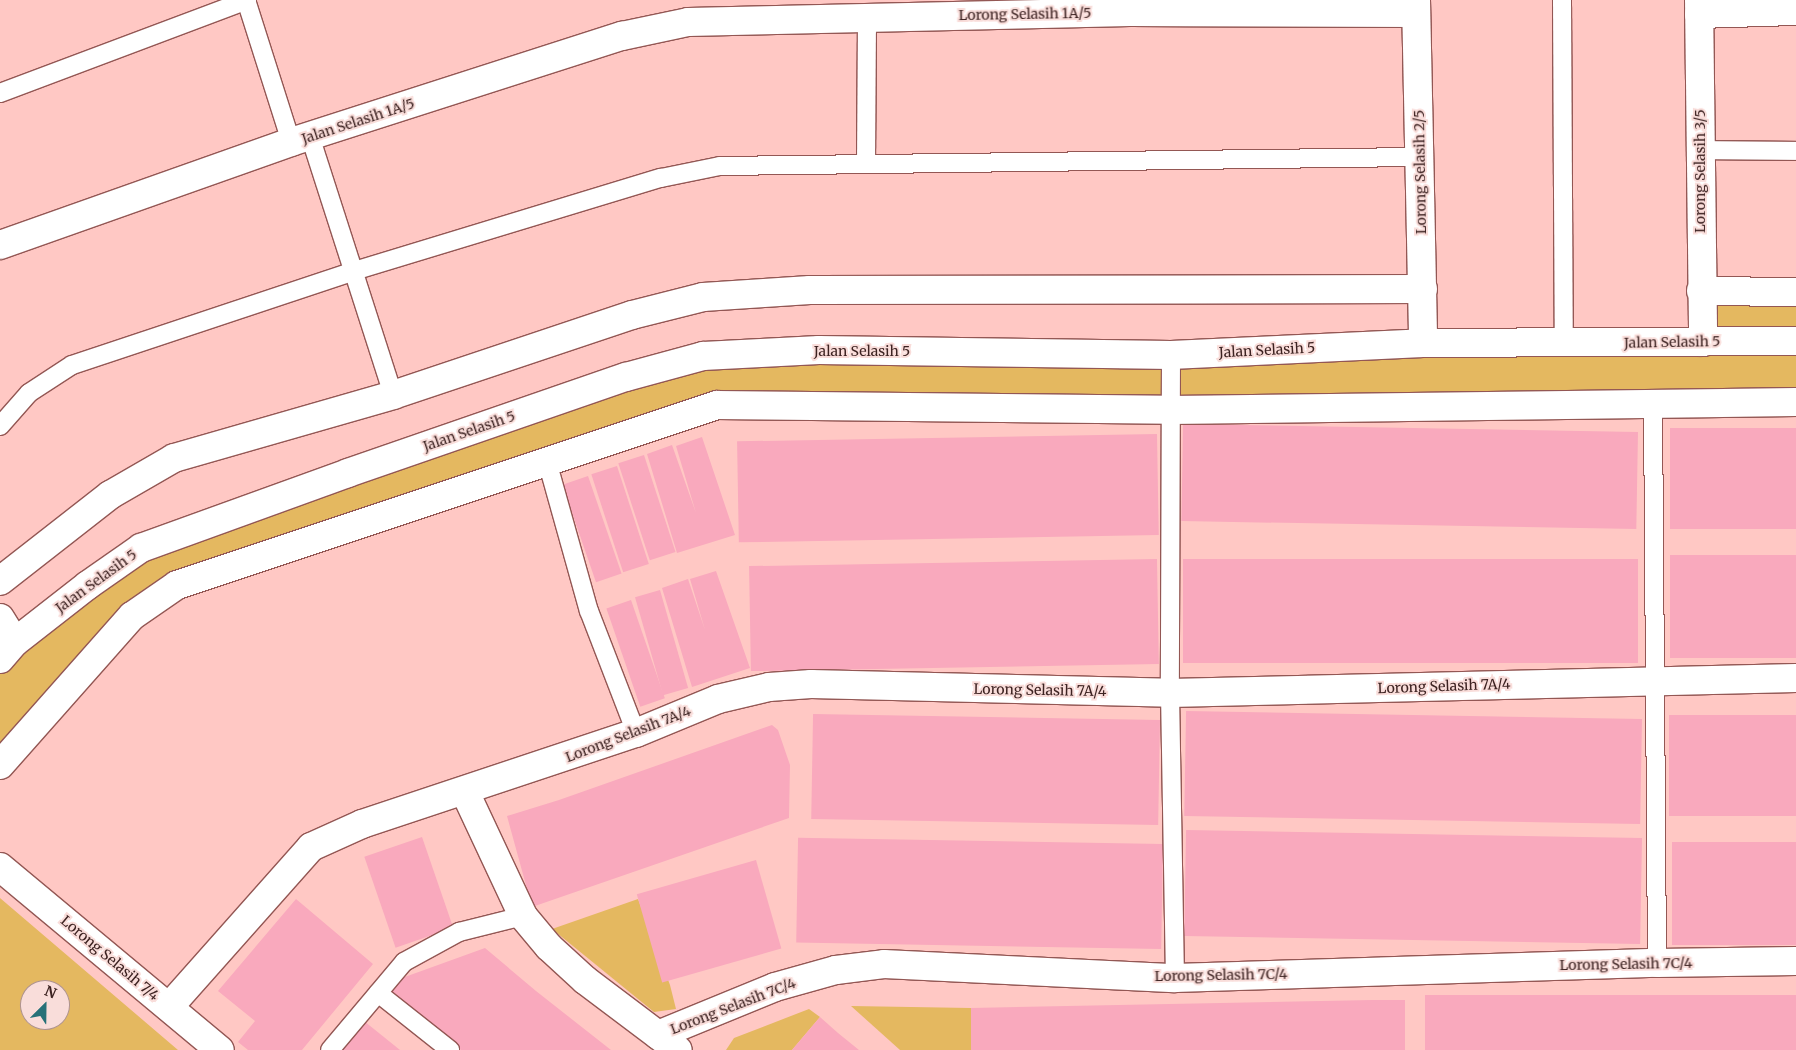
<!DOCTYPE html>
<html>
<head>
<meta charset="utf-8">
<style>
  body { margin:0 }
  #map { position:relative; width:1796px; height:1050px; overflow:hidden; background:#ffc8c4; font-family:Merriweather,serif }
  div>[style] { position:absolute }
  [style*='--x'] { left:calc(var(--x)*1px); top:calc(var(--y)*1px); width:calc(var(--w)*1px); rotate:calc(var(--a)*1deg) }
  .green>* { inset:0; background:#e4b860 }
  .building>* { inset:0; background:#f9a9bd; transform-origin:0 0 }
  .roads { filter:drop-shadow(1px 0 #935754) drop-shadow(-1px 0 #935754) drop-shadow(0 1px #935754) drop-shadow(0 -1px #935754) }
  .service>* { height:18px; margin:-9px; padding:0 9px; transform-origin:9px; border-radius:9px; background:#fff }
  .minor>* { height:28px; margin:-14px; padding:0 14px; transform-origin:14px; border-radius:14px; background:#fff }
  .tertiary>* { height:28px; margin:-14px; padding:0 14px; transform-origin:14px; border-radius:14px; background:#fff }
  span { translate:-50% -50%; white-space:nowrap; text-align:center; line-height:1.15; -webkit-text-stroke:4px #f9ddda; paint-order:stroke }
  .street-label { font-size:14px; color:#3d2322 }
  .north { position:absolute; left:20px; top:980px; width:50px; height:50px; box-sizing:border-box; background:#f9ddda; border:1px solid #ae9390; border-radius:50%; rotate:23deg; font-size:14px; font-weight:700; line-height:20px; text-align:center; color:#3d2322 }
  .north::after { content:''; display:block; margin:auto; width:18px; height:22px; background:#277178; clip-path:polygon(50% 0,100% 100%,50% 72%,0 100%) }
</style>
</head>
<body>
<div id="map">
  <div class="green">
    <i style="clip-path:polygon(1701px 291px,1796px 292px,1796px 402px,717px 405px,177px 585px,0 765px,0 659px,141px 548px,703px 356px,1702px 342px)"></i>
    <i style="clip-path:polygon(evenodd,0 898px,178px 1050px,0 1050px,0 898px,30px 990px,60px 990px,60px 1020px,30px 1020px,30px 990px)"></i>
    <i style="clip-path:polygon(638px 899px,670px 985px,676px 1009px,654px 1012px,552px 929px)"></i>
    <i style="clip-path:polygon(851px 1006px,971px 1008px,971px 1050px,900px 1050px)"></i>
    <i style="clip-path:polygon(809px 1009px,820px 1017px,792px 1050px,726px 1050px,734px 1038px)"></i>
  </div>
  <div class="building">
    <i style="left:1670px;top:428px;width:126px;height:101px"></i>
    <i style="left:1638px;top:432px;width:97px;height:455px;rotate:91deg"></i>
    <i style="left:1157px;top:434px;width:101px;height:420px;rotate:89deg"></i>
    <i style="clip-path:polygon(702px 437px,735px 535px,677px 553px,647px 454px,672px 445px,696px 513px,676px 446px)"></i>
    <i style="left:644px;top:455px;width:102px;height:27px;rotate:72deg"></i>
    <i style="left:617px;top:466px;width:103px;height:27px;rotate:72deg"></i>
    <i style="left:588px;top:476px;width:103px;height:27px;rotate:71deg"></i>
    <i style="left:1796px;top:555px;width:103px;height:126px;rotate:90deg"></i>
    <i style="left:1157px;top:559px;width:105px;height:408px;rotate:89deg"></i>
    <i style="left:1638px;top:559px;width:104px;height:455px;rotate:90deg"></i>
    <i style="clip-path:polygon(716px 571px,750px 668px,692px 687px,662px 588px,688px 579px,705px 630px,690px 579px)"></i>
    <i style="left:660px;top:590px;width:102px;height:26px;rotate:74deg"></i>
    <i style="left:631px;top:600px;width:104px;height:26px;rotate:71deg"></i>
    <i style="left:1796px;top:715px;width:101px;height:127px;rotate:90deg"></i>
    <i style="left:1642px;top:719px;width:105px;height:456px;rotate:91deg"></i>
    <i style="left:1160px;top:720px;width:105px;height:347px;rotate:91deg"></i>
    <i style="clip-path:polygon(772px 725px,778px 730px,790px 765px,789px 818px,532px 907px,507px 816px,559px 800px)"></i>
    <i style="left:422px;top:837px;width:96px;height:61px;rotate:71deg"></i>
    <i style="left:1642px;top:838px;width:106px;height:456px;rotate:91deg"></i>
    <i style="left:1796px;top:842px;width:103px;height:124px;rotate:90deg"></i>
    <i style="left:1163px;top:844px;width:105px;height:365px;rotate:91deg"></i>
    <i style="left:756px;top:860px;width:92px;height:124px;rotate:74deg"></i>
    <i style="clip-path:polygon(296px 899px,373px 964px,302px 1050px,248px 1050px,238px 1042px,255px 1021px,218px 991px)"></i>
    <i style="clip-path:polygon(485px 948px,536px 991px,611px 1050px,461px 1050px,386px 994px,402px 978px)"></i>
    <i style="left:1796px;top:995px;width:55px;height:371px;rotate:90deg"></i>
    <i style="clip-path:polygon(1372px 1000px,1405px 1000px,1405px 1050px,971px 1050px,971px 1008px)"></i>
    <i style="clip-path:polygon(820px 1017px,838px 1033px,859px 1050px,792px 1050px)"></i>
    <i style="clip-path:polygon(364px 1021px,400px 1050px,339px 1050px)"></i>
  </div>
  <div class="roads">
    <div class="service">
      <i style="--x:246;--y:0;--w:149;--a:72.4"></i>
      <i style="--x:1562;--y:0;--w:344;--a:89.7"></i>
      <i style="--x:0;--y:93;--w:264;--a:-20.6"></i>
      <i style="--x:310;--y:136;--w:272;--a:72.2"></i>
      <i style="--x:1700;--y:150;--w:96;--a:0.6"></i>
      <i style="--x:866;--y:164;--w:146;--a:-89.6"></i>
      <i style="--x:1171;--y:355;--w:338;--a:90.2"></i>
      <i style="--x:1170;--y:693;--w:285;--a:89"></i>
      <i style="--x:1653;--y:403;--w:560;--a:89.59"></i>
      <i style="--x:0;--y:426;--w:44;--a:-48.7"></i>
      <i style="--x:29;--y:393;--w:51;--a:-33.1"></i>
      <i style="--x:72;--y:365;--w:297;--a:-18.4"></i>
      <i style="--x:354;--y:271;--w:321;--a:-16.9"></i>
      <i style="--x:661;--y:178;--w:60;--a:-11.5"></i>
      <i style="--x:720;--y:166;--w:699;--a:-0.74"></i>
      <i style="--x:547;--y:461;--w:156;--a:74.4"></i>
      <i style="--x:589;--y:611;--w:131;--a:68.9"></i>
      <i style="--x:378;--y:993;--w:92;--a:38.4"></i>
      <i style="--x:330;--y:1050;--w:115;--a:-49.9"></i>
      <i style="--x:404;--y:962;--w:63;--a:-28.6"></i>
      <i style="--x:459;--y:932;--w:66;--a:-14"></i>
    </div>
    <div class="minor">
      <i style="--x:1416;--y:0;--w:343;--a:88.8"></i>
      <i style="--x:1699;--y:0;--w:342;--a:89.3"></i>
      <i style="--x:1699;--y:14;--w:97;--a:-1.8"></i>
      <i style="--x:0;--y:245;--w:309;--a:-19.5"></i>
      <i style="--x:291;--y:142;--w:348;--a:-17.8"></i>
      <i style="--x:622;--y:36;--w:67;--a:-12"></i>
      <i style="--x:688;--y:22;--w:442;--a:-1.3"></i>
      <i style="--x:1130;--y:12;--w:286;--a:0.2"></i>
      <i style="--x:1701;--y:291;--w:95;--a:0.6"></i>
      <i style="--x:0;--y:581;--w:140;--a:-38"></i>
      <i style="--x:110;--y:495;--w:74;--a:-30"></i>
      <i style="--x:174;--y:458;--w:228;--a:-16"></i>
      <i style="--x:393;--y:395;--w:252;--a:-18.5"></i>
      <i style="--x:632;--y:315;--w:73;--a:-14.2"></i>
      <i style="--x:703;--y:297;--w:107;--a:-3.7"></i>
      <i style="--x:810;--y:290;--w:613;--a:-0.09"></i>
      <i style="--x:0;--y:765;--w:199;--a:-48.5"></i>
      <i style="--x:132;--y:616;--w:55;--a:-34.6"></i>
      <i style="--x:177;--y:585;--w:569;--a:-18.43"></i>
      <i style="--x:717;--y:405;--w:452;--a:0.6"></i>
      <i style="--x:1169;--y:410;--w:627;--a:-0.73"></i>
      <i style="--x:465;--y:792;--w:137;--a:64.9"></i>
      <i style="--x:523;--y:916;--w:40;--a:50"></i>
      <i style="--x:549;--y:947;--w:49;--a:42.5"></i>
      <i style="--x:585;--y:980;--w:116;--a:37"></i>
      <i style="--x:0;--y:867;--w:286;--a:39.8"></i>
      <i style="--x:169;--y:1007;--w:214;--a:-48.4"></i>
      <i style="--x:311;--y:847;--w:56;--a:-24.3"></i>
      <i style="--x:362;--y:824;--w:289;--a:-18.4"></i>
      <i style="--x:636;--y:733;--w:89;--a:-22.5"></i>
      <i style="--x:718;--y:699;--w:52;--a:-13.2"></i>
      <i style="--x:769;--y:687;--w:42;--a:-4.1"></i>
      <i style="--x:811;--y:684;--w:359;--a:1.4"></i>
      <i style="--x:1170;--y:693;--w:626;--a:-1.37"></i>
      <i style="--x:658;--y:1035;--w:126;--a:-22.3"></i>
      <i style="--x:775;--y:987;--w:63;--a:-15.6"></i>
      <i style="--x:836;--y:970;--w:48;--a:-7.1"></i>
      <i style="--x:884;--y:964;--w:291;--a:2.8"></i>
      <i style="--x:1175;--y:978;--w:482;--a:-1.8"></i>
      <i style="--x:1657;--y:963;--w:139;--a:-0.8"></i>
    </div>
    <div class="tertiary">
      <i style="--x:0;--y:618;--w:28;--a:58"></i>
      <i style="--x:0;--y:659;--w:23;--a:-49"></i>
      <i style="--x:15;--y:642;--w:93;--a:-38"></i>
      <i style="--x:88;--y:585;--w:65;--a:-34.9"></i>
      <i style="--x:141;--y:548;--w:220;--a:-19.9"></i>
      <i style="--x:348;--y:473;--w:294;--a:-19.1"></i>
      <i style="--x:626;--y:377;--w:80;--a:-15.3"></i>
      <i style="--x:703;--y:356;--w:116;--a:-3"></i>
      <i style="--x:819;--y:350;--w:352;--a:0.8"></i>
      <i style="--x:1171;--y:355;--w:252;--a:-2.7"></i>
      <i style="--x:1423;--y:343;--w:373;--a:-0.3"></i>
    </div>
  </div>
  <div class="street-label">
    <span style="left:1025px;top:14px;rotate:-1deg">Lorong Selasih 1A/5</span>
    <span style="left:358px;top:121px;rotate:-18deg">Jalan Selasih 1A/5</span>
    <span style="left:1700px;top:171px;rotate:-90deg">Lorong Selasih 3/5</span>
    <span style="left:1420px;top:172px;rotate:-91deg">Lorong Selasih 2/5</span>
    <span style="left:1672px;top:342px;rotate:-1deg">Jalan Selasih 5</span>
    <span style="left:1267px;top:350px;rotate:-3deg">Jalan Selasih 5</span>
    <span style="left:862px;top:351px">Jalan Selasih 5</span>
    <span style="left:469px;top:431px;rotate:-19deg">Jalan Selasih 5</span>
    <span style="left:96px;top:581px;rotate:-36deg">Jalan Selasih 5</span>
    <span style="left:1444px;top:686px;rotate:-2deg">Lorong Selasih 7A/4</span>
    <span style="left:1040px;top:690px;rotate:1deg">Lorong Selasih 7A/4</span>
    <span style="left:628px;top:734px;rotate:-21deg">Lorong Selasih 7A/4</span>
    <span style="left:110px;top:958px;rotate:40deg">Lorong Selasih 7/4</span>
    <span style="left:1626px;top:964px;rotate:-1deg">Lorong Selasih 7C/4</span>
    <span style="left:1221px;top:975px;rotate:-1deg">Lorong Selasih 7C/4</span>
    <span style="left:733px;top:1006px;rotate:-21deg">Lorong Selasih 7C/4</span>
  </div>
  <div class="north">N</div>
</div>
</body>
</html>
